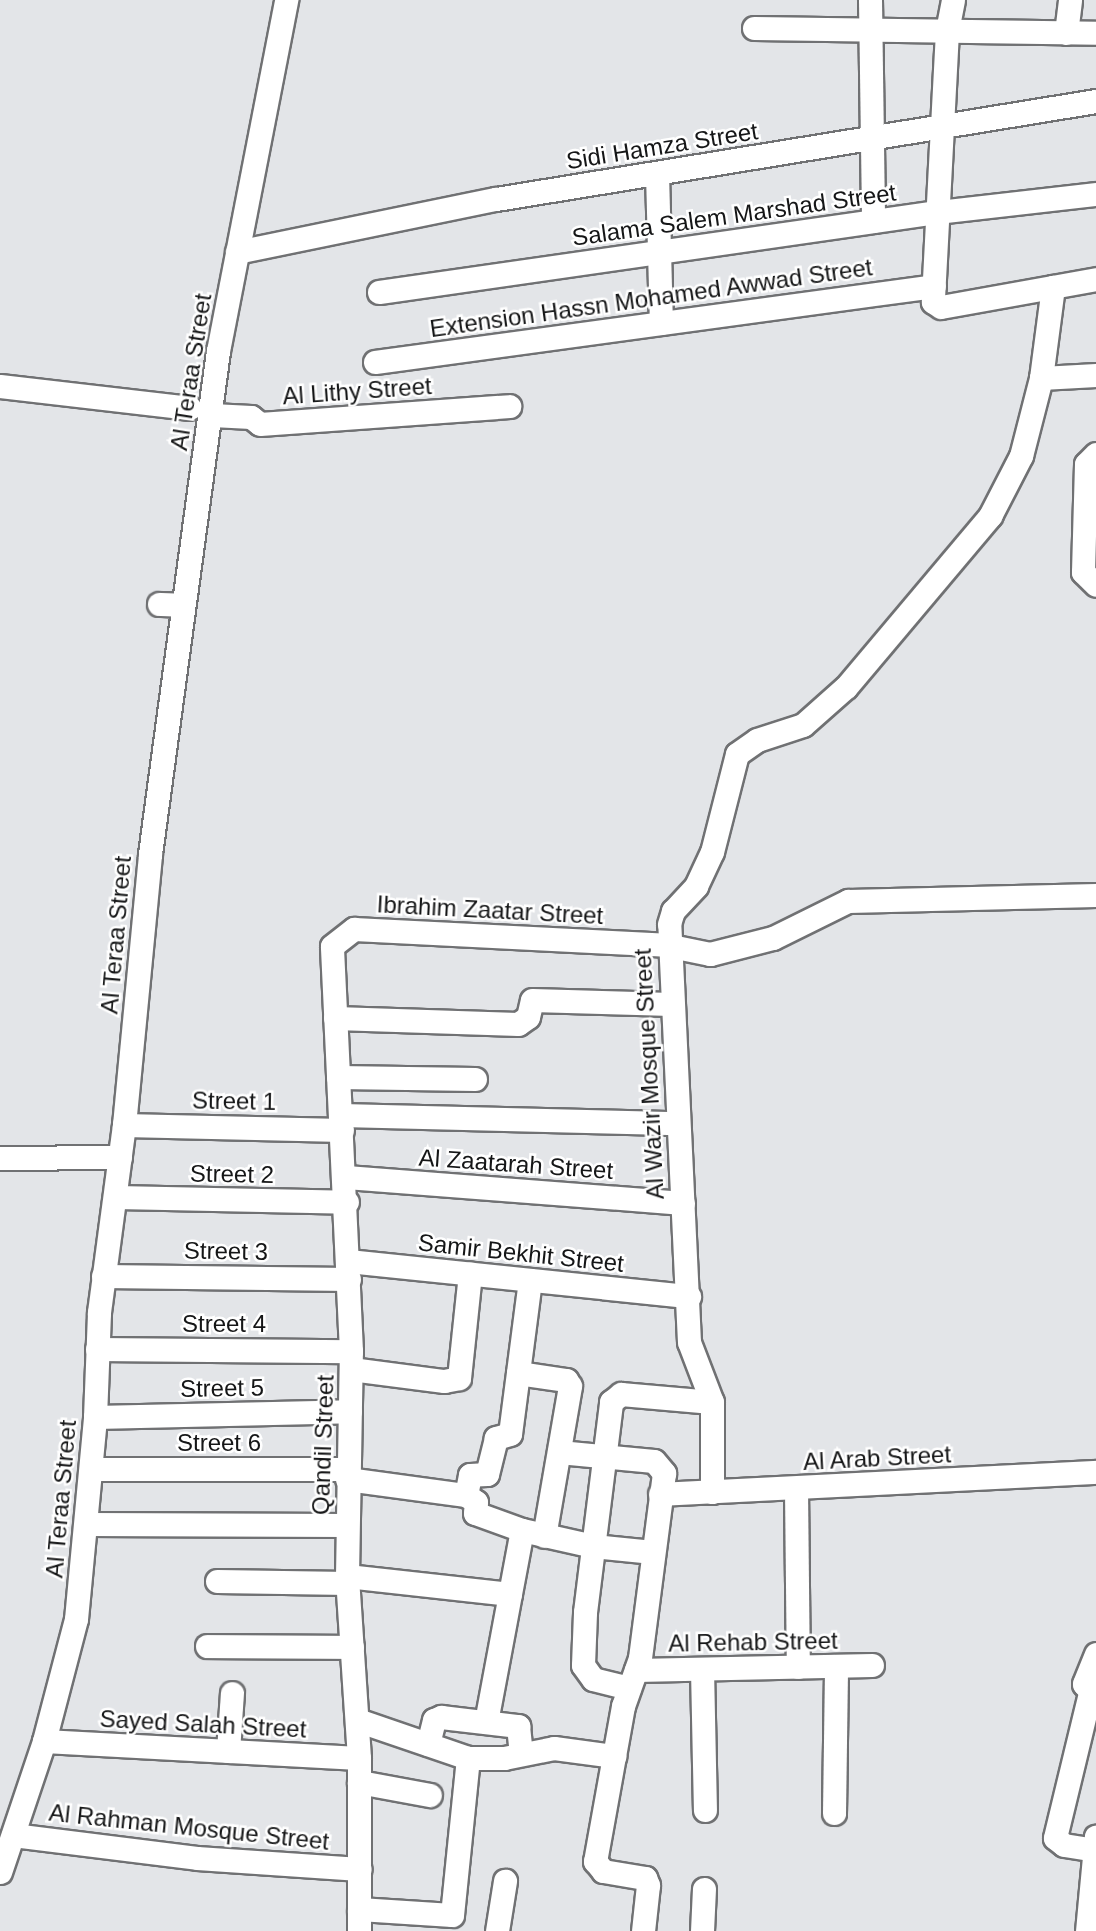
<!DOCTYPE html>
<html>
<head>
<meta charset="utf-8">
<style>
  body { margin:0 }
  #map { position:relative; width:1096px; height:1931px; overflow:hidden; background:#e3e5e8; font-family:Arial,sans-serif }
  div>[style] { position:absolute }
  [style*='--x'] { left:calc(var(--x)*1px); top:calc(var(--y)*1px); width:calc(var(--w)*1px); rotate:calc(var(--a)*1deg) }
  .roads { filter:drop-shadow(2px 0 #707173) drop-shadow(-2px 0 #707173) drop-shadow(0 2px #707173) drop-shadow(0 -2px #707173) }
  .minor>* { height:23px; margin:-11.5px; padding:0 11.5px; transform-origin:11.5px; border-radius:11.5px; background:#fff }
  span { translate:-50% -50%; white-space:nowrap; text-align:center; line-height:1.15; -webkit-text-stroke:5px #fff; paint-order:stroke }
  .street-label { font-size:24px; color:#151617 }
</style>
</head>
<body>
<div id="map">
  <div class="roads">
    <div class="minor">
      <i style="--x:870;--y:0;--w:221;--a:89.2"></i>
      <i style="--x:953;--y:0;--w:32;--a:101"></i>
      <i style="--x:947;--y:31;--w:271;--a:93"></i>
      <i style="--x:933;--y:302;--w:9;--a:32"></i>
      <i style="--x:941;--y:307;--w:158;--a:-10.2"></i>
      <i style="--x:754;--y:28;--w:342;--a:0.8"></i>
      <i style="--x:1066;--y:33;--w:33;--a:-83"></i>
      <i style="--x:657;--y:173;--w:150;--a:88.5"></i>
      <i style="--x:237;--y:252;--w:264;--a:-11.6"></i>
      <i style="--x:496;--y:199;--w:608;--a:-9.28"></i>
      <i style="--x:379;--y:292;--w:564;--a:-8.16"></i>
      <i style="--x:937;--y:212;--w:160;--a:-6.5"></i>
      <i style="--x:375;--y:362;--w:564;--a:-7.74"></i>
      <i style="--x:1041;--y:378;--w:55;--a:-3.1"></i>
      <i style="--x:0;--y:386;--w:191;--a:6.6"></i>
      <i style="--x:212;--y:415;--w:39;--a:3"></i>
      <i style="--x:251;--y:417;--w:11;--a:38"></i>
      <i style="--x:260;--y:424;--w:250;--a:-4.1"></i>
      <i style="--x:1096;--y:454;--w:14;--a:135"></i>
      <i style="--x:1086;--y:464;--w:108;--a:91.6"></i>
      <i style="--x:1083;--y:572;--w:18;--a:45"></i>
      <i style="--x:159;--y:604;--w:23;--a:2"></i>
      <i style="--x:335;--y:1018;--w:183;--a:1.9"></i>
      <i style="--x:518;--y:1024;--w:12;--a:-35"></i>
      <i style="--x:528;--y:1017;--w:17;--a:-77"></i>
      <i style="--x:532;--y:1000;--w:139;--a:1.6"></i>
      <i style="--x:338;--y:1077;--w:137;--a:0.8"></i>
      <i style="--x:341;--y:1115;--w:337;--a:1.4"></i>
      <i style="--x:124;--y:1125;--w:218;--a:1.3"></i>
      <i style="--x:0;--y:1158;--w:120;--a:-0.5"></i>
      <i style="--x:346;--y:1177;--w:338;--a:4.4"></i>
      <i style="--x:116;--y:1197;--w:231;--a:1.2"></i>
      <i style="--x:348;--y:1261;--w:343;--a:5.9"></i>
      <i style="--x:103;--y:1276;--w:246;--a:0.7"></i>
      <i style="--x:530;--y:1280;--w:155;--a:97.4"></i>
      <i style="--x:510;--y:1434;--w:15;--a:164"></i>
      <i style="--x:496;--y:1438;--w:37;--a:104"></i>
      <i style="--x:487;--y:1474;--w:17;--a:177"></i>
      <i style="--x:470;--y:1475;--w:20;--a:101"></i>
      <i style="--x:466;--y:1495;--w:12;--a:35"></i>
      <i style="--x:476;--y:1502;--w:11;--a:95"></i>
      <i style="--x:475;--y:1513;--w:50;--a:19.9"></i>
      <i style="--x:522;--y:1530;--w:73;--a:12.7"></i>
      <i style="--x:593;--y:1546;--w:60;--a:5.7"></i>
      <i style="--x:97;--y:1349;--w:254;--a:0.5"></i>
      <i style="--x:351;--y:1369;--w:94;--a:7.4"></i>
      <i style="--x:444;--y:1381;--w:15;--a:-11"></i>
      <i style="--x:459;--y:1378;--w:105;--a:-84"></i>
      <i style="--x:518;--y:1373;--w:49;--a:8.3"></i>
      <i style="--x:566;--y:1380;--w:7;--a:56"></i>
      <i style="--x:570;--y:1386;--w:152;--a:99.8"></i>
      <i style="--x:95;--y:1417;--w:255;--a:-1.3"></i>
      <i style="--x:559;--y:1452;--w:95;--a:5.4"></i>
      <i style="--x:654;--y:1461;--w:16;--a:50"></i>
      <i style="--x:664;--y:1473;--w:187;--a:97.4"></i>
      <i style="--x:640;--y:1658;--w:51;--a:109.5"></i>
      <i style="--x:623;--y:1706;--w:158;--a:100.2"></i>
      <i style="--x:595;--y:1861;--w:13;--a:51"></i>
      <i style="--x:603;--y:1871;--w:43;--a:9.5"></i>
      <i style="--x:645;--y:1878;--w:8;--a:67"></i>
      <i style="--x:648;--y:1885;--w:46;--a:96.2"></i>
      <i style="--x:91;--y:1469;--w:257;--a:0"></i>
      <i style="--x:347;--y:1479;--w:120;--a:7.7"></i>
      <i style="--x:796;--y:1489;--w:178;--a:89.4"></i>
      <i style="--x:712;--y:1492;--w:90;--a:-90"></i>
      <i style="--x:712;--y:1402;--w:64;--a:-111"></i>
      <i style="--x:689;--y:1342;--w:418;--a:-92.7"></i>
      <i style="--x:669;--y:924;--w:14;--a:-73"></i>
      <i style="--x:673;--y:911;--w:34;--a:-47"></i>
      <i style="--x:696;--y:886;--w:38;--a:-65"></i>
      <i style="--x:712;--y:852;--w:101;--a:-75.7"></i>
      <i style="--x:737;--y:754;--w:24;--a:-35"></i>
      <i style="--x:757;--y:740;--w:48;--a:-18.1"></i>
      <i style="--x:803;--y:725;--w:57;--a:-41.5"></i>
      <i style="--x:846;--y:687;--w:224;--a:-49.9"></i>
      <i style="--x:990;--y:516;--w:68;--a:-62.7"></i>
      <i style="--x:1021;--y:456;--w:81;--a:-75.6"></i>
      <i style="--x:1041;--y:378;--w:92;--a:-82.5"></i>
      <i style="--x:660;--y:1494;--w:437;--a:-2.9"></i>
      <i style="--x:87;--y:1524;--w:260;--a:0.2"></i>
      <i style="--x:347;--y:1576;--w:164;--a:6.3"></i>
      <i style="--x:217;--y:1581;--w:131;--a:0.9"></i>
      <i style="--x:207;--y:1646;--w:145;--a:0.4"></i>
      <i style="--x:1096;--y:1654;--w:32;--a:112"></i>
      <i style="--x:1084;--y:1684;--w:17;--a:45"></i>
      <i style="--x:702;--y:1669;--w:141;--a:88.8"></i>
      <i style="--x:636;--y:1670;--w:236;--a:-1.2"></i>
      <i style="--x:629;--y:1688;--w:37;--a:-166"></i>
      <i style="--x:593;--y:1679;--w:17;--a:-126"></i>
      <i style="--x:583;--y:1665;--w:53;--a:-87.8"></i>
      <i style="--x:585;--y:1612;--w:212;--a:-82.9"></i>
      <i style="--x:611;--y:1402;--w:13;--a:-39"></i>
      <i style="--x:621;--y:1394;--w:91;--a:5"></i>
      <i style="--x:1090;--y:1693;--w:149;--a:103.6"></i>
      <i style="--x:1055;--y:1838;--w:11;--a:38"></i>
      <i style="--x:1064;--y:1845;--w:32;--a:9"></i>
      <i style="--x:357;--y:1720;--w:117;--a:18.9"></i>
      <i style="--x:468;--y:1758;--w:36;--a:0"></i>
      <i style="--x:504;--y:1758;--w:51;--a:-11.3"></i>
      <i style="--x:554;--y:1748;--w:61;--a:7.6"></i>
      <i style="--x:486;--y:1722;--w:195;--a:-79.4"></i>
      <i style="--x:44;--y:1741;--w:315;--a:3.1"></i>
      <i style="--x:428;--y:1744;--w:25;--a:-76"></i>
      <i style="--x:434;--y:1720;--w:8;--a:-23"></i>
      <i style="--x:441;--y:1717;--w:78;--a:6.7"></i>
      <i style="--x:518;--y:1726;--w:28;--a:84"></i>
      <i style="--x:228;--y:1751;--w:58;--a:-86.1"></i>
      <i style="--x:359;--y:1782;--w:72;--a:10.4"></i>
      <i style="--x:834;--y:1813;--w:147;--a:-89.2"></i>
      <i style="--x:13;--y:1835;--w:185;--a:7.1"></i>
      <i style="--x:197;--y:1858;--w:163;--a:3.9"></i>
      <i style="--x:0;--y:1872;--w:138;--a:-71.4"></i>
      <i style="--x:44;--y:1741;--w:126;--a:-75.3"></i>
      <i style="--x:76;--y:1619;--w:203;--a:-84.6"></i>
      <i style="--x:95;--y:1417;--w:105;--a:-87.8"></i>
      <i style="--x:99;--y:1312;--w:189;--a:-82.4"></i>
      <i style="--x:124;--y:1125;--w:272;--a:-84.5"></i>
      <i style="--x:150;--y:854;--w:508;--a:-82.3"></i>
      <i style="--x:218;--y:351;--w:358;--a:-79"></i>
      <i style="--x:359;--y:1909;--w:93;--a:3.7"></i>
      <i style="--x:452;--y:1915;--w:158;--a:-84.2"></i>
      <i style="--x:359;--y:1931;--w:173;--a:-90"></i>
      <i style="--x:359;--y:1758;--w:182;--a:-93.8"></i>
      <i style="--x:347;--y:1576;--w:225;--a:-89"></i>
      <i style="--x:351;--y:1351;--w:405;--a:-92.7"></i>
      <i style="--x:332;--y:946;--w:28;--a:-38"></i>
      <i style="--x:354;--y:929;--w:312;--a:2.9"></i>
      <i style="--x:666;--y:945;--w:45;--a:11.6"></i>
      <i style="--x:710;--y:954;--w:65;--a:-14.3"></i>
      <i style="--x:773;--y:938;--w:84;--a:-26.3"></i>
      <i style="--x:848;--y:901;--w:248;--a:-1.4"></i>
      <i style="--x:497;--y:1931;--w:51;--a:-80.9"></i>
      <i style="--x:702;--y:1931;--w:42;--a:-87.3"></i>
      <i style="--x:1087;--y:1931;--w:95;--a:-84.6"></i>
    </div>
  </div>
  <div class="street-label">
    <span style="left:662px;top:146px;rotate:-9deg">Sidi Hamza Street</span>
    <span style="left:734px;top:215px;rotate:-8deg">Salama Salem Marshad Street</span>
    <span style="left:651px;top:298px;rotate:-8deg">Extension Hassn Mohamed Awwad Street</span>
    <span style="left:191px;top:372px;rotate:-81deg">Al Teraa Street</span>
    <span style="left:357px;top:391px;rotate:-4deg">Al Lithy Street</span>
    <span style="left:490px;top:910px;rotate:3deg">Ibrahim Zaatar Street</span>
    <span style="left:116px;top:935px;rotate:-85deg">Al Teraa Street</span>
    <span style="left:649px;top:1074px;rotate:-93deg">Al Wazir Mosque Street</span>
    <span style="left:234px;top:1101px;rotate:1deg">Street 1</span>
    <span style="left:516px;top:1164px;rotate:4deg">Al Zaatarah Street</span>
    <span style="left:232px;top:1174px;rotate:1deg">Street 2</span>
    <span style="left:226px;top:1251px;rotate:1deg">Street 3</span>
    <span style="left:521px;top:1253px;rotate:6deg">Samir Bekhit Street</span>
    <span style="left:224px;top:1324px">Street 4</span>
    <span style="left:222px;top:1388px;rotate:-1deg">Street 5</span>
    <span style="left:219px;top:1443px">Street 6</span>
    <span style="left:323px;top:1445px;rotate:-88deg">Qandil Street</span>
    <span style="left:877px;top:1458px;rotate:-3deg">Al Arab Street</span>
    <span style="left:61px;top:1499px;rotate:-85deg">Al Teraa Street</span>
    <span style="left:753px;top:1642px;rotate:-1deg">Al Rehab Street</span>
    <span style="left:203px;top:1724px;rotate:3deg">Sayed Salah Street</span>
    <span style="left:189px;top:1827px;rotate:6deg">Al Rahman Mosque Street</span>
  </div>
</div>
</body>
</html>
